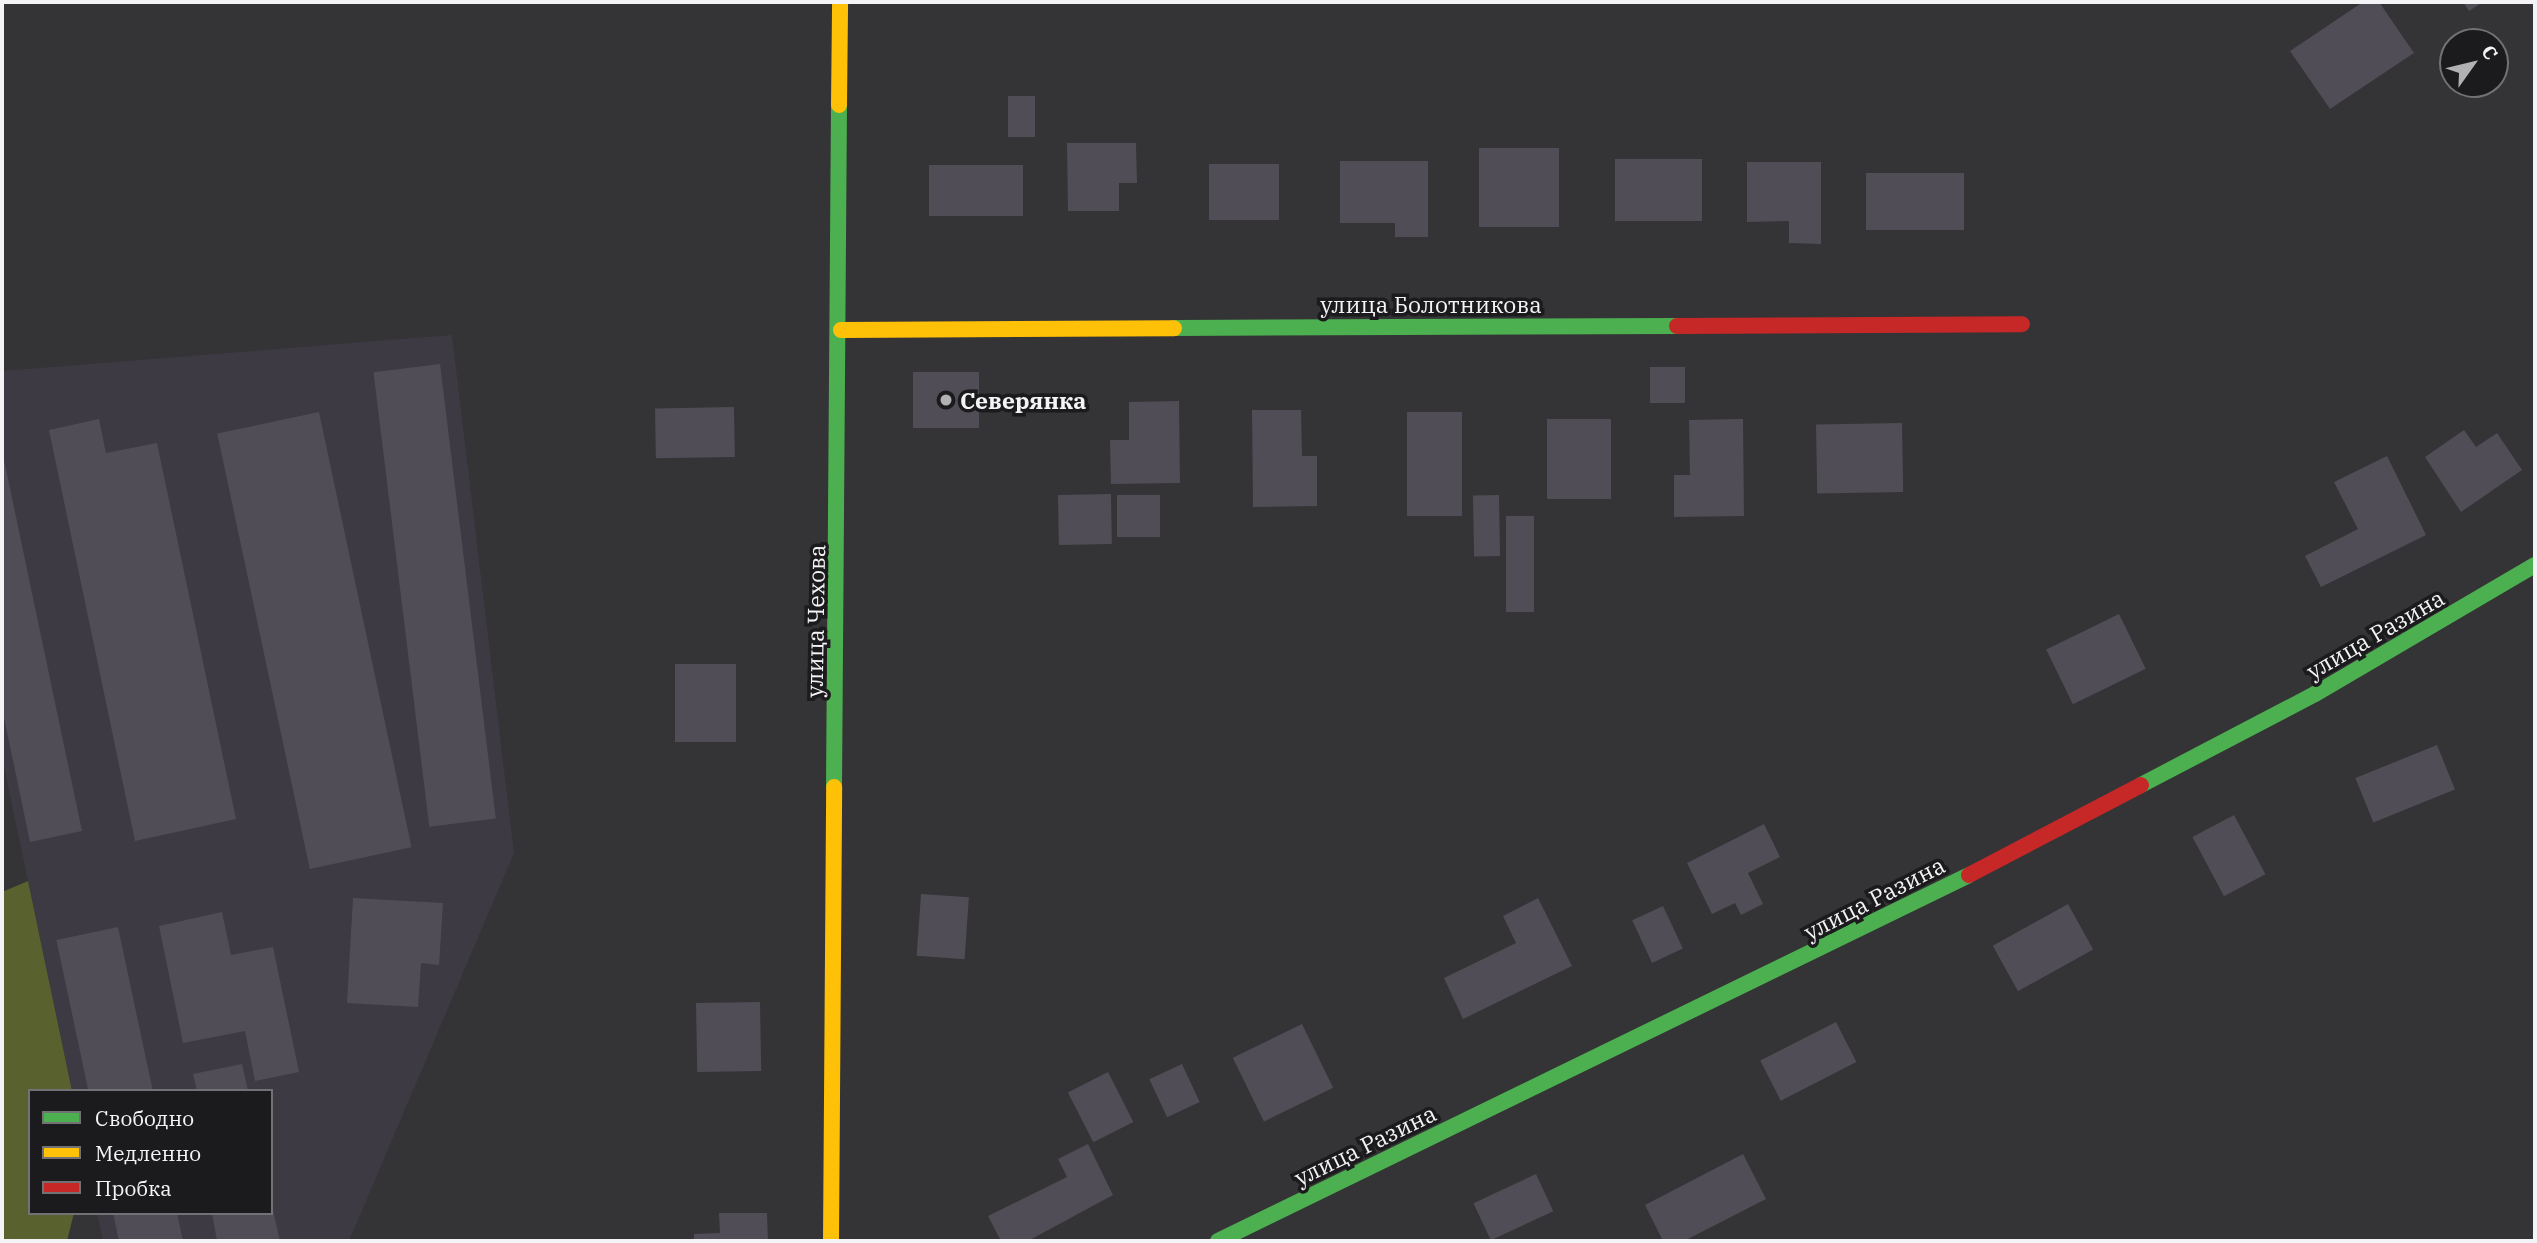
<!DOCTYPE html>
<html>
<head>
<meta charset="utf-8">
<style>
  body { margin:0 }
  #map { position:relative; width:2537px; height:1243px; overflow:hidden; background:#343336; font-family:"IBM Plex Serif",serif }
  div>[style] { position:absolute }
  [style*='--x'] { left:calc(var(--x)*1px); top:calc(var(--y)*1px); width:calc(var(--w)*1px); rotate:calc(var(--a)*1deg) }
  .built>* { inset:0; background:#3d3a44 }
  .forest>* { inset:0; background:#59612f }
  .building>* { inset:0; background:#504d56; transform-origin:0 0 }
  .fast>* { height:16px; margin:-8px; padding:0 8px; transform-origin:8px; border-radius:8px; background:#4caf50 }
  .slow>* { height:16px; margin:-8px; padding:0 8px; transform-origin:8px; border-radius:8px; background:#ffc107 }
  .jam>* { height:16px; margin:-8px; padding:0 8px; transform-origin:8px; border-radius:8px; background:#c62828 }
  .dots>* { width:19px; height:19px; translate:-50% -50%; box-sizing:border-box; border:4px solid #1b1a1c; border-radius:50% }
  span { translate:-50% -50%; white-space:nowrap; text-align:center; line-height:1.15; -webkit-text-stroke:7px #1b1a1c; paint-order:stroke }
  .street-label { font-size:23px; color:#f4f3f6 }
  .poi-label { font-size:23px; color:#f4f3f6; font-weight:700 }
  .left { translate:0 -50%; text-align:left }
  .frame { position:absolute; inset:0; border:4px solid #f4f3f6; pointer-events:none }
  .legend { position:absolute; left:28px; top:1089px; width:245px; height:126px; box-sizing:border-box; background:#1b1a1c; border:2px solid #727173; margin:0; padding:9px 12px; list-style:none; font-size:21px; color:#f4f3f6 }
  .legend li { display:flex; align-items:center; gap:14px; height:35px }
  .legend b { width:35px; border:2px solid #727173 }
  .north { position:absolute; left:2439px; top:28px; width:70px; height:70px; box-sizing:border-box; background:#1b1a1c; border:2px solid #727173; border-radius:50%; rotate:56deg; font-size:19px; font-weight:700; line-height:28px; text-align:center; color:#f4f3f6 }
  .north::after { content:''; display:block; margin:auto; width:24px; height:32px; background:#b1b0b3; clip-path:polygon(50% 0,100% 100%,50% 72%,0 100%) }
</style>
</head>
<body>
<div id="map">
  <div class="built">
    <i style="clip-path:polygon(452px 335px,514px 853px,349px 1241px,103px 1241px,97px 1213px,271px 1213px,271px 1091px,72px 1091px,2px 757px,2px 371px)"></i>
  </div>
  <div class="forest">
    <i style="clip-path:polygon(28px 881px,72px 1091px,30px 1091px,30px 1213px,74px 1213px,67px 1241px,2px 1241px,2px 892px)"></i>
  </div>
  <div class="building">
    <i style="clip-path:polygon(2363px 2px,2379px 2px,2414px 53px,2330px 109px,2290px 51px)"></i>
    <i style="clip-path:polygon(2463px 2px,2483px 2px,2469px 11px)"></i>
    <i style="left:1008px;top:96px;width:27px;height:41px"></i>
    <i style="clip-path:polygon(1067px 143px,1136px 143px,1137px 183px,1119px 183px,1119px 211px,1068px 211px)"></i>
    <i style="left:1479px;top:148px;width:80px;height:79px"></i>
    <i style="left:1702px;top:159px;width:62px;height:87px;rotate:90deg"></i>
    <i style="clip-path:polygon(1340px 161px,1428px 161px,1428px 237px,1395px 237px,1395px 223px,1340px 223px)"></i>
    <i style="clip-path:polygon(1747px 162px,1821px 162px,1821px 244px,1789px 243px,1789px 221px,1747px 222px)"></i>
    <i style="left:1209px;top:164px;width:70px;height:56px"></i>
    <i style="left:929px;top:165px;width:94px;height:51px"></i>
    <i style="left:1964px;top:173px;width:57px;height:98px;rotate:90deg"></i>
    <i style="left:440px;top:364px;width:458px;height:67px;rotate:83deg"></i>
    <i style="left:1650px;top:367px;width:35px;height:36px"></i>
    <i style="left:913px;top:372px;width:66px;height:56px"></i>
    <i style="clip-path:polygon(1179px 401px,1180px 483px,1111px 484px,1110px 440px,1129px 440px,1129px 402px)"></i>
    <i style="left:734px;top:407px;width:50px;height:79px;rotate:89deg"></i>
    <i style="clip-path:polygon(1252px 410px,1301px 410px,1302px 456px,1317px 456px,1317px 506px,1253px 507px)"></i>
    <i style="left:319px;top:412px;width:445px;height:104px;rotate:78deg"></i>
    <i style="left:1407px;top:412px;width:55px;height:104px"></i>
    <i style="clip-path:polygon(99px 419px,106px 453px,157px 443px,236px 819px,135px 841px,49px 430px)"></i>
    <i style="left:1547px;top:419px;width:64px;height:80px"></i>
    <i style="clip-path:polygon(1743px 419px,1744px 516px,1674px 517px,1674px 475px,1690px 475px,1689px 420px)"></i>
    <i style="left:1902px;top:423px;width:69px;height:86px;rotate:89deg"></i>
    <i style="clip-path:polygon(2464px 430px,2476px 447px,2497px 433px,2522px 470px,2461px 512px,2425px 457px)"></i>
    <i style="clip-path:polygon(3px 455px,82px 831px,30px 842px,2px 708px)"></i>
    <i style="clip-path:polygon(2387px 456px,2426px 535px,2321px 587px,2305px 556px,2358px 529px,2334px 482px)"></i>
    <i style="left:1111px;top:494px;width:50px;height:53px;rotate:89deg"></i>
    <i style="left:1160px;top:495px;width:42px;height:43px;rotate:90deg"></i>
    <i style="left:1499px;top:495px;width:61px;height:26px;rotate:89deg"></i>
    <i style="left:1506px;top:516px;width:28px;height:96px"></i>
    <i style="left:2119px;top:614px;width:61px;height:81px;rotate:64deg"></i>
    <i style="left:736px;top:664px;width:78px;height:61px;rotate:90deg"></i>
    <i style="left:2437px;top:745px;width:48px;height:88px;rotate:68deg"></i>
    <i style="left:2234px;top:815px;width:67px;height:47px;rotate:62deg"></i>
    <i style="clip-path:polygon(1764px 824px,1780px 857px,1748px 873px,1763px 904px,1741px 915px,1735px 903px,1712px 914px,1687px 863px)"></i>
    <i style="left:921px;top:894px;width:48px;height:62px;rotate:4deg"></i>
    <i style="clip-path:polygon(353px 898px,443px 903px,439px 965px,421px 963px,418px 1007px,347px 1003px)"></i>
    <i style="clip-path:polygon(1538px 898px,1572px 966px,1463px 1019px,1444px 978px,1516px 943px,1503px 916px)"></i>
    <i style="left:2068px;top:904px;width:52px;height:86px;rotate:61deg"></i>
    <i style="left:1663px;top:906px;width:47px;height:34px;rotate:65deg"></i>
    <i style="clip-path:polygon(222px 912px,231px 955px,273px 947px,299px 1072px,255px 1081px,245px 1031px,183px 1043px,159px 926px)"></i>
    <i style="left:118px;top:927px;width:167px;height:63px;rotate:78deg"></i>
    <i style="left:760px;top:1002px;width:69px;height:64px;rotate:89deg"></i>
    <i style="left:1836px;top:1022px;width:45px;height:85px;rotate:63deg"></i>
    <i style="left:1302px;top:1024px;width:71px;height:77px;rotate:64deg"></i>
    <i style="clip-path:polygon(242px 1064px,248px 1091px,197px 1091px,193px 1074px)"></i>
    <i style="left:1182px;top:1064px;width:42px;height:36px;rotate:65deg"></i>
    <i style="left:1108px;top:1072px;width:56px;height:45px;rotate:63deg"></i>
    <i style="clip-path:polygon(1088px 1144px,1113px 1195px,1028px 1241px,1001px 1241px,988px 1216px,1067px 1177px,1058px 1159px)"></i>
    <i style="clip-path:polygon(1743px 1154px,1766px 1199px,1684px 1241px,1663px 1241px,1645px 1205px)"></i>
    <i style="left:1536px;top:1174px;width:41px;height:69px;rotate:65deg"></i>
    <i style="clip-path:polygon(272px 1206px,280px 1241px,217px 1241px,212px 1213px,271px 1213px)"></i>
    <i style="clip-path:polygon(113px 1213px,177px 1213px,183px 1241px,119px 1241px)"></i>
    <i style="clip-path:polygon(719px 1213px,767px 1213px,768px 1241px,694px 1241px,694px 1234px,720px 1233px)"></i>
  </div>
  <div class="fast">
    <i style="--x:1174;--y:328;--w:503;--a:-0.23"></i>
    <i style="--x:2141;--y:785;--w:196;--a:-27.6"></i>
    <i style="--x:2315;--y:694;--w:255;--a:-30.4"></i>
    <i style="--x:834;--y:787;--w:682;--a:-89.58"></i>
    <i style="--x:1218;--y:1241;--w:835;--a:-25.98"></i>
  </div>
  <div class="slow">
    <i style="--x:839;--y:105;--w:103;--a:-89.4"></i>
    <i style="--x:841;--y:330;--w:333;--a:-0.3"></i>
    <i style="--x:831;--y:1241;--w:454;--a:-89.6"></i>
  </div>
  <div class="jam">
    <i style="--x:1677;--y:326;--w:345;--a:-0.3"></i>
    <i style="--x:1969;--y:875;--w:194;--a:-27.6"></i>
  </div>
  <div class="dots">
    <i style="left:946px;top:400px;background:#b1b0b3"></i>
  </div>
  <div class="street-label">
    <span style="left:1431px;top:304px">улица Болотникова</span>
    <span style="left:815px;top:621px;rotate:-89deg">улица Чехова</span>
    <span style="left:2375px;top:634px;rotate:-30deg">улица Разина</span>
    <span style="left:1874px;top:898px;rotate:-27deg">улица Разина</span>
    <span style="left:1365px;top:1145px;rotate:-26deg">улица Разина</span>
  </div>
  <div class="poi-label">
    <span class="left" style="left:960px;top:400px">Северянка</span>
  </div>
  <div class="frame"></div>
  <ul class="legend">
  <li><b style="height:9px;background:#4caf50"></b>Свободно</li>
  <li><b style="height:9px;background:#ffc107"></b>Медленно</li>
  <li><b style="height:9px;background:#c62828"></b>Пробка</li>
  </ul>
  <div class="north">С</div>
</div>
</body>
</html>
